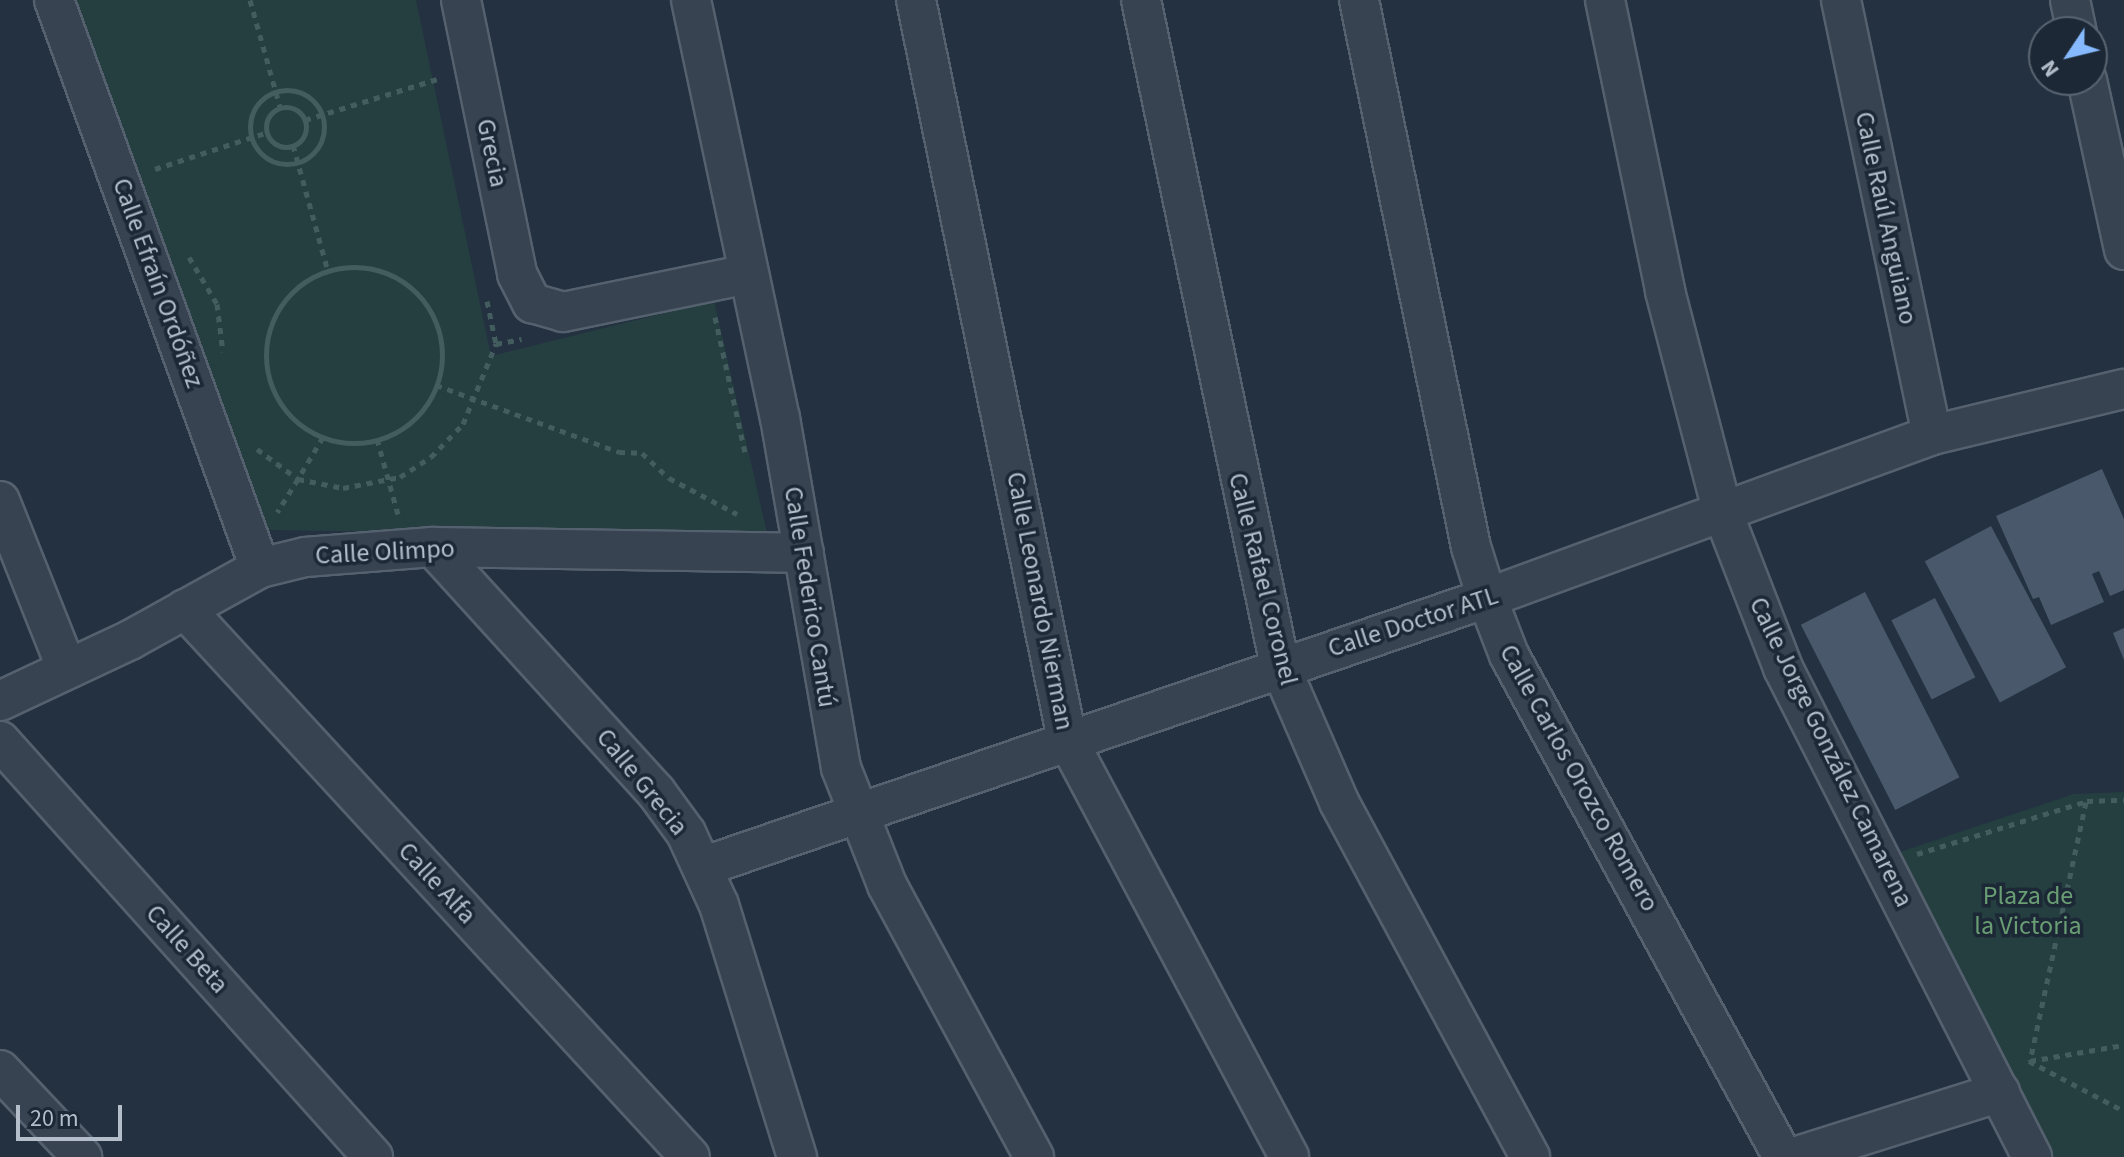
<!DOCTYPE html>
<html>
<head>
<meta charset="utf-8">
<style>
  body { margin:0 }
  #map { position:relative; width:2124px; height:1157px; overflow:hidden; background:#233141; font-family:"Source Sans 3",sans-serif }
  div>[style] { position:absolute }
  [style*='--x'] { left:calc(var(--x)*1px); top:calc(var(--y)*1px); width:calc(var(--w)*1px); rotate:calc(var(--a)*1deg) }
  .green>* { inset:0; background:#253f41 }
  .building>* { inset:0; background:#49586a; transform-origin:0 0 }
  .path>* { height:5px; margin-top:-2.5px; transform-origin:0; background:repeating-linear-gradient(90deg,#435c5e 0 6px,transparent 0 12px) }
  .path>.ring { margin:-2.5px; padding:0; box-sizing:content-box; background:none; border:5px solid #435c5e; border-radius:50% }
  .roads { filter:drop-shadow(2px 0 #55616e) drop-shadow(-2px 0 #55616e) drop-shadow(0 2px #55616e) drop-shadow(0 -2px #55616e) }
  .minor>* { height:38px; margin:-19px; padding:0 19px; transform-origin:19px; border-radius:19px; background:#374350 }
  span { translate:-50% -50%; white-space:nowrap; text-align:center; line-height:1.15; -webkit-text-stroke:7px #1c2835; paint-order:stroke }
  .street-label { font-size:26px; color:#b4becb }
  .park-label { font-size:26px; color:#699d73 }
  .north { position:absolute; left:2028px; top:16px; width:80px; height:80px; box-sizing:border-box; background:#1c2835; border:2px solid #596471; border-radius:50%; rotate:235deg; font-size:22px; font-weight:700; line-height:32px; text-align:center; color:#b4becb }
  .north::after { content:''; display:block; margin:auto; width:28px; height:36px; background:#86b9fe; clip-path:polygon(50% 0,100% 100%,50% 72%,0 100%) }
  .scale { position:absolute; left:16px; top:1105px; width:106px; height:36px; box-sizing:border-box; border:4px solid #b4becb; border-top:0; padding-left:10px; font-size:24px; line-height:28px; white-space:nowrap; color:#b4becb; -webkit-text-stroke:6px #1c2835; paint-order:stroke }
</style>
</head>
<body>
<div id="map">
  <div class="green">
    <i style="clip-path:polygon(74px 0,416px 0,491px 356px,714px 301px,768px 537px,263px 530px)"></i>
    <i style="clip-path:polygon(2124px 792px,2124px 1157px,2044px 1157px,1894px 854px,2074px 794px)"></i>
  </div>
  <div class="building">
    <i style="clip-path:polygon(2102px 469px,2124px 519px,2124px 590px,2110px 596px,2099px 571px,2092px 574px,2104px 602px,2051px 625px,2039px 597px,2033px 599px,1996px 516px)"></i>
    <i style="left:1991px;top:526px;width:160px;height:75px;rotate:62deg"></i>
    <i style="left:1865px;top:592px;width:208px;height:72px;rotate:63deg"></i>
    <i style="left:1935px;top:598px;width:89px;height:49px;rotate:63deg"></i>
    <i style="clip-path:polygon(2124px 628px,2124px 660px,2113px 633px)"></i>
  </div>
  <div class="path">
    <i style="--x:250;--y:0;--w:111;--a:74.3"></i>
    <i class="ring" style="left:250px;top:90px;width:69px;height:69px"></i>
    <i class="ring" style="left:266px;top:107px;width:35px;height:35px"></i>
    <i style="--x:305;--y:120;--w:142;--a:-17.2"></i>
    <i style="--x:293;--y:145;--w:131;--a:74.5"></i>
    <i style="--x:155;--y:169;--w:119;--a:-18.1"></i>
    <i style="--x:189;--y:257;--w:55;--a:59.2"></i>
    <i style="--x:217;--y:304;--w:48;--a:82.9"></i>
    <i class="ring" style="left:266px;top:267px;width:171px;height:171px"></i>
    <i style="--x:487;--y:301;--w:44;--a:78.2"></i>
    <i style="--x:496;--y:344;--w:26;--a:-11"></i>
    <i style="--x:715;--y:317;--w:138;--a:77.5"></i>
    <i style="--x:436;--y:385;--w:195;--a:20.1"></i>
    <i style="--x:619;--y:452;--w:23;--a:2"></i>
    <i style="--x:642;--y:453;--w:37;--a:43"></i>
    <i style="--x:669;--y:478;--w:77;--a:27.9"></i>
    <i style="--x:323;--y:437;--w:49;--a:120.8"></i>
    <i style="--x:298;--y:479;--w:46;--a:11.3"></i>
    <i style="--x:343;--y:488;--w:58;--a:-10.9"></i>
    <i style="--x:400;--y:477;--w:37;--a:-33"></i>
    <i style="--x:431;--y:457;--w:46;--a:-45.9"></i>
    <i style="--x:463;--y:424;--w:87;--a:-67.6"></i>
    <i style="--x:377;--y:439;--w:78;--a:74.4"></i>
    <i style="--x:257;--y:449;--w:51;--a:36.2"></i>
    <i style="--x:298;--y:479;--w:39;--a:122"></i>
    <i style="--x:2086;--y:802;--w:265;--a:102.2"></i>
    <i style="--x:2030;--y:1061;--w:95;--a:-9.7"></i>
    <i style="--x:1917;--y:854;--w:178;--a:-17.3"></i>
    <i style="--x:2087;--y:801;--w:37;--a:-2"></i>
    <i style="--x:2029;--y:1061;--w:107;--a:27.8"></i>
  </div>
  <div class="roads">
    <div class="minor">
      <i style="--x:54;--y:0;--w:604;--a:70.07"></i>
      <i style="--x:461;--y:0;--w:280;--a:78.4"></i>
      <i style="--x:517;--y:274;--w:33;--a:63"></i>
      <i style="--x:532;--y:303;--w:32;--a:16"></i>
      <i style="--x:563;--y:312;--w:189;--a:-11.6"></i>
      <i style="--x:691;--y:0;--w:427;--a:78"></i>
      <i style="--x:780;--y:418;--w:355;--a:80.1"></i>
      <i style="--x:841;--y:768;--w:126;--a:68.5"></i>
      <i style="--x:887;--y:885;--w:309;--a:61.6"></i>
      <i style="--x:916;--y:0;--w:754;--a:78.45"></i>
      <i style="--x:1067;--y:739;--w:473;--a:62"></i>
      <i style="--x:1141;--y:0;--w:680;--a:78.21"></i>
      <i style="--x:1280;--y:666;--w:148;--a:66.5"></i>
      <i style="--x:1339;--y:802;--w:403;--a:61.7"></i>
      <i style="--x:1359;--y:0;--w:558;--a:78.43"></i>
      <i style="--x:1471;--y:547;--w:53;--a:72.6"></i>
      <i style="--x:1487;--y:598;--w:61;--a:68.9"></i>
      <i style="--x:1509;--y:655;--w:572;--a:61.37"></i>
      <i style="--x:1605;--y:0;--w:297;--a:78.3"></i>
      <i style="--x:1665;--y:291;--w:229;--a:75.4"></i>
      <i style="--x:1723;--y:513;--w:166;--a:68.8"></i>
      <i style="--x:1783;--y:668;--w:549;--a:63.01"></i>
      <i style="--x:1841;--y:0;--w:444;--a:78.2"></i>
      <i style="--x:2070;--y:0;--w:33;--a:78"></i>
      <i style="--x:2087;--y:80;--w:174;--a:77.7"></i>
      <i style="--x:0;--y:501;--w:181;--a:68.3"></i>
      <i style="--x:433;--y:547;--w:331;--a:47.7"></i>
      <i style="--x:656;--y:792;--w:51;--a:53.8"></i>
      <i style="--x:686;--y:833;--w:79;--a:65.4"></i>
      <i style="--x:719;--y:905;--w:264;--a:72.8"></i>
      <i style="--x:185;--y:609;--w:745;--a:47.34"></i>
      <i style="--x:0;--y:701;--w:144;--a:-25.1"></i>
      <i style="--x:130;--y:640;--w:149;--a:-29"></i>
      <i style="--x:260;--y:568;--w:46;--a:-13.7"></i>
      <i style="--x:305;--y:557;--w:128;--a:-4.5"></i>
      <i style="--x:433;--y:547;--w:371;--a:0.9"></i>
      <i style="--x:0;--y:741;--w:559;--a:48.12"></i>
      <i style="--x:705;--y:866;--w:827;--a:-18.92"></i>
      <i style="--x:1487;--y:598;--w:474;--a:-20.1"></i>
      <i style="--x:1932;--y:435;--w:197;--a:-13.5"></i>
      <i style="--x:0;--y:1070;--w:120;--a:46.7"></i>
      <i style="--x:1794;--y:1157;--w:216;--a:-17.5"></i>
    </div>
  </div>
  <div class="street-label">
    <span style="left:492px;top:153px;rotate:78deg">Grecia</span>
    <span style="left:1886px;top:218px;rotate:78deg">Calle Raúl Anguiano</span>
    <span style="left:158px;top:283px;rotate:70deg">Calle Efraín Ordóñez</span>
    <span style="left:385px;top:552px;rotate:-3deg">Calle Olimpo</span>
    <span style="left:1263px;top:579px;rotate:76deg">Calle Rafael Coronel</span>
    <span style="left:810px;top:597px;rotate:81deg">Calle Federico Cantú</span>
    <span style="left:1040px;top:601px;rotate:79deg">Calle Leonardo Nierman</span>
    <span style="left:1413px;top:622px;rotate:-18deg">Calle Doctor ATL</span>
    <span style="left:1831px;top:752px;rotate:64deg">Calle Jorge González Camarena</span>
    <span style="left:1579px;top:778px;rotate:61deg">Calle Carlos Orozco Romero</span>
    <span style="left:642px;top:782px;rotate:51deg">Calle Grecia</span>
    <span style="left:437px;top:883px;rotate:47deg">Calle Alfa</span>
    <span style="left:187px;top:949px;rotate:48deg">Calle Beta</span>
  </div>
  <div class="park-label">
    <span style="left:2028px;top:911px">Plaza de<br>la Victoria</span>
  </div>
  <div class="north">N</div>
  <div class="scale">20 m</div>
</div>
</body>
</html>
